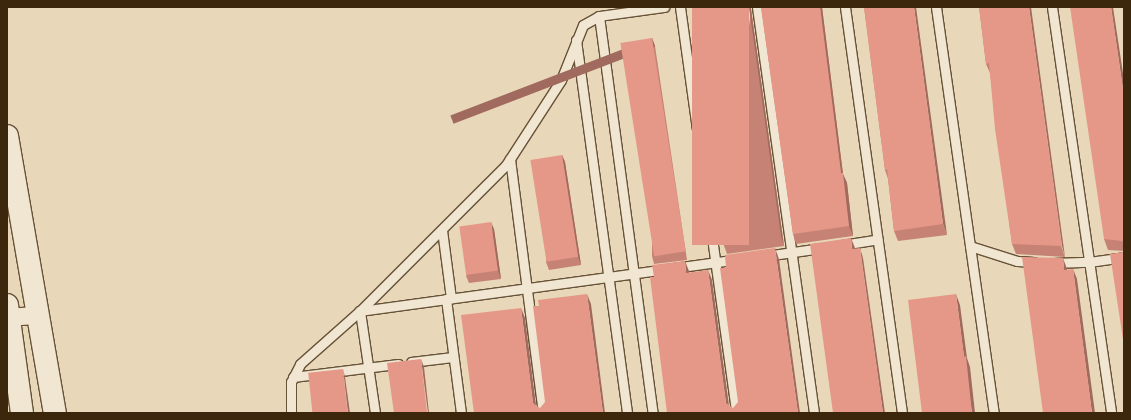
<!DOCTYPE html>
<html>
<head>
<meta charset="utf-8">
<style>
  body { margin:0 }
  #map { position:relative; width:1131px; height:420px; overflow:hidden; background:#e8d8b9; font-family:"IM FELL French Canon",serif }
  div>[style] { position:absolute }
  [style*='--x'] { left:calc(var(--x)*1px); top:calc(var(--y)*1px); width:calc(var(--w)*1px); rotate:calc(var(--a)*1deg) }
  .roads { filter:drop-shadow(1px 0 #675237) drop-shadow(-1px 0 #675237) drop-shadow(0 1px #675237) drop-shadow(0 -1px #675237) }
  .lane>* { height:9px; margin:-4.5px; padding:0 4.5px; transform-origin:4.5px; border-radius:4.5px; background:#f0e6d2 }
  .street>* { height:17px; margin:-8.5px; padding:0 8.5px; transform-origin:8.5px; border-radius:8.5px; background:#f0e6d2 }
  .secondary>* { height:22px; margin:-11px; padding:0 11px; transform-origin:11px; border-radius:11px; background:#f0e6d2 }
  .wall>* { inset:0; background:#c68375 }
  .shaded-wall>* { inset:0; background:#a16a5f; transform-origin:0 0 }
  .building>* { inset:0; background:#e69888; transform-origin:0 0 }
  span { translate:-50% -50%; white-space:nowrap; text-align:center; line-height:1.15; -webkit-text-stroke:3.5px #f0e6d2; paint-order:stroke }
  .frame { position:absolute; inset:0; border:8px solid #3c260c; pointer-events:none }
</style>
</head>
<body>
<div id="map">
  <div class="roads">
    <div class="lane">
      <i style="--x:680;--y:7;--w:410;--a:82.1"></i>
      <i style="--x:757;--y:7;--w:410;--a:82"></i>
      <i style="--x:845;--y:7;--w:410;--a:82"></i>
      <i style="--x:936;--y:7;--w:410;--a:81.9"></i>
      <i style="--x:1052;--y:7;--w:410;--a:81.7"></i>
      <i style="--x:599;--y:16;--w:401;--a:82.3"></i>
      <i style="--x:576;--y:40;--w:376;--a:82.2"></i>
      <i style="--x:510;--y:159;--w:256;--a:82.6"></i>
      <i style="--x:442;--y:230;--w:69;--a:82.5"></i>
      <i style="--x:842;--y:245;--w:36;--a:-9"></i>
      <i style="--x:970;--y:246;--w:49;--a:17.7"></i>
      <i style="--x:1017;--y:261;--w:17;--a:3"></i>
      <i style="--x:765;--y:256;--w:57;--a:-8.1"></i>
      <i style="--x:1053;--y:263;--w:36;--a:-2"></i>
      <i style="--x:1089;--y:262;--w:35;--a:-8"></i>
      <i style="--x:446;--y:299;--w:115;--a:82.5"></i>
      <i style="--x:411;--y:362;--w:42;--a:-6.8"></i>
      <i style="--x:293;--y:377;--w:106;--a:-7.1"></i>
      <i style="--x:291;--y:413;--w:31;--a:-90"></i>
      <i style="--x:291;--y:382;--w:20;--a:-63"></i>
      <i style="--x:300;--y:364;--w:80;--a:-41.5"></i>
      <i style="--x:360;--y:311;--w:206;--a:-45"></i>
      <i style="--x:506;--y:165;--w:101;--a:-57.1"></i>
      <i style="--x:561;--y:80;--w:59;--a:-68.2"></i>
      <i style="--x:583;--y:25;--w:18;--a:-29"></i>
      <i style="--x:599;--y:16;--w:66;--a:-7.9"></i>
      <i style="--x:375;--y:413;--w:103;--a:-98.4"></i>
      <i style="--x:360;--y:311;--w:382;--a:-7.8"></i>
    </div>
    <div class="street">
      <i style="--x:7;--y:317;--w:31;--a:-4"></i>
    </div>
    <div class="secondary">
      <i style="--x:7;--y:136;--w:281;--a:80.2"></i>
      <i style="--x:7;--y:305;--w:109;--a:82.1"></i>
    </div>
  </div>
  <div class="wall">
    <i style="clip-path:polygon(761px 7px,822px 7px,843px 174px,847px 183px,853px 236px,796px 244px,793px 234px)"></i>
    <i style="clip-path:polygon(864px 7px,947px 235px,898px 241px,894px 231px,888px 179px,885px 170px)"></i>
    <i style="clip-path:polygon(979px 7px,1065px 257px,1016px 254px,1012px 244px,990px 73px,986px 64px)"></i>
    <i style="clip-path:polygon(751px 9px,784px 246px,727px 254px,723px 243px)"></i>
    <i style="clip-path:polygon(652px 38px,655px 46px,687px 260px,654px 264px,652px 256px)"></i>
    <i style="clip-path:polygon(1124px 80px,1124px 346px,1124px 251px,1108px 250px,1104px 239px)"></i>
    <i style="clip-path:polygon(562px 155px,565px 162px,581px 265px,549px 270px,546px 262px)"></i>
    <i style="clip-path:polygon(494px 229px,501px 279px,469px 283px,466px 276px)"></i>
  </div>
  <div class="shaded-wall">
    <i style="clip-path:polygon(749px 7px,751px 7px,751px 9px,784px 246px,781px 236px)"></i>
    <i style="clip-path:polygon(820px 7px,822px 7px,843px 174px,847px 183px,853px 236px,849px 226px,841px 173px)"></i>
    <i style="clip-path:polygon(914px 7px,916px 7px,947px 235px,943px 224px)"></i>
    <i style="clip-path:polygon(1029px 7px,1031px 7px,1065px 257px,1062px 246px)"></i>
    <i style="clip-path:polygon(1111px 7px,1113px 7px,1124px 80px,1124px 96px)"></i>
    <i style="left:652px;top:38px;width:9px;height:216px;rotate:69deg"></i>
    <i style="clip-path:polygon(562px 155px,565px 162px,581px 265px,578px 257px)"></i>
    <i style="clip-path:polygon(491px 222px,494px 229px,501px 279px,498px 271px)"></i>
    <i style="clip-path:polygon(851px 238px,855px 248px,852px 249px)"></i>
    <i style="clip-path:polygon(775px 248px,779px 259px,800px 413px,798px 413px)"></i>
    <i style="clip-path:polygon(860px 248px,863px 258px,885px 413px,883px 413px)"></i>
    <i style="clip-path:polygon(1063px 258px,1067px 269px,1068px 280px,1064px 270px)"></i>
    <i style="clip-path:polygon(685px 261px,689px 271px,690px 283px,686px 273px)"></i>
    <i style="clip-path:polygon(1073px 269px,1077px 279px,1095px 413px,1092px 413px)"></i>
    <i style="clip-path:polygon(708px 270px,712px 280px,730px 413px,726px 403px)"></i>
    <i style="clip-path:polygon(587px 294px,591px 304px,605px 413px,603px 413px)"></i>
    <i style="clip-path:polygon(956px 294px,960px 305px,967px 358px,970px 367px,975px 413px,972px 413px,964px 357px)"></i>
    <i style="clip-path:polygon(521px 308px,525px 318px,537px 413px,533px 403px)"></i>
    <i style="clip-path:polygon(421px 359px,424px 367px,429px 413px,428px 413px)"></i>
    <i style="clip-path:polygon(343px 369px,345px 377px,350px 413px,348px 413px)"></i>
  </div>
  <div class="building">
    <i style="left:692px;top:7px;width:57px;height:238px"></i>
    <i style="clip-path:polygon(761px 7px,820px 7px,841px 173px,843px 173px,849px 226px,793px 234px)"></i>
    <i style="clip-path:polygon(864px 7px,914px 7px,943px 224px,894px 231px,887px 169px,885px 170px)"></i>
    <i style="clip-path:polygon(979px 7px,1029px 7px,1062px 246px,1012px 244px,995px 129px,989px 63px,986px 64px)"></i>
    <i style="clip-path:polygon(1070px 7px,1111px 7px,1124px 96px,1124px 243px,1122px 241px,1104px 239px)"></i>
    <i style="left:652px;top:38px;width:216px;height:32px;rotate:81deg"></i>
    <i style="left:562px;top:155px;width:103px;height:32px;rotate:81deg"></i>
    <i style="left:491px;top:222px;width:49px;height:32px;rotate:82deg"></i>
    <i style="clip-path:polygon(851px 238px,852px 249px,860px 248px,883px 413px,833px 413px,810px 244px)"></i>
    <i style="clip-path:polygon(775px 248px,798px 413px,667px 413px,650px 277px,654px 277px,652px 265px,685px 261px,686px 273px,708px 270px,726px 403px,733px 408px,738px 402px,720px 268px,726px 268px,725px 255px)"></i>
    <i style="clip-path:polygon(1124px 250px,1124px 346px,1110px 254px,1123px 252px)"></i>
    <i style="clip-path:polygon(1022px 257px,1063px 258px,1064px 270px,1073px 269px,1092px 413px,1043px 413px)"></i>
    <i style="clip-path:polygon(587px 294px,603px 413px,474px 413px,461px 315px,521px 308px,533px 403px,540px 408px,545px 402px,533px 306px,539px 306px,538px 300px)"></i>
    <i style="clip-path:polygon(956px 294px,964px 357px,966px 356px,972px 413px,922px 413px,908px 300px)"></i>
    <i style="clip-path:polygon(421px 359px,427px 412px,430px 412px,430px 413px,394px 413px,387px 363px)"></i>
    <i style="left:343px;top:369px;width:44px;height:35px;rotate:84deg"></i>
  </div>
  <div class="frame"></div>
</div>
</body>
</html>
